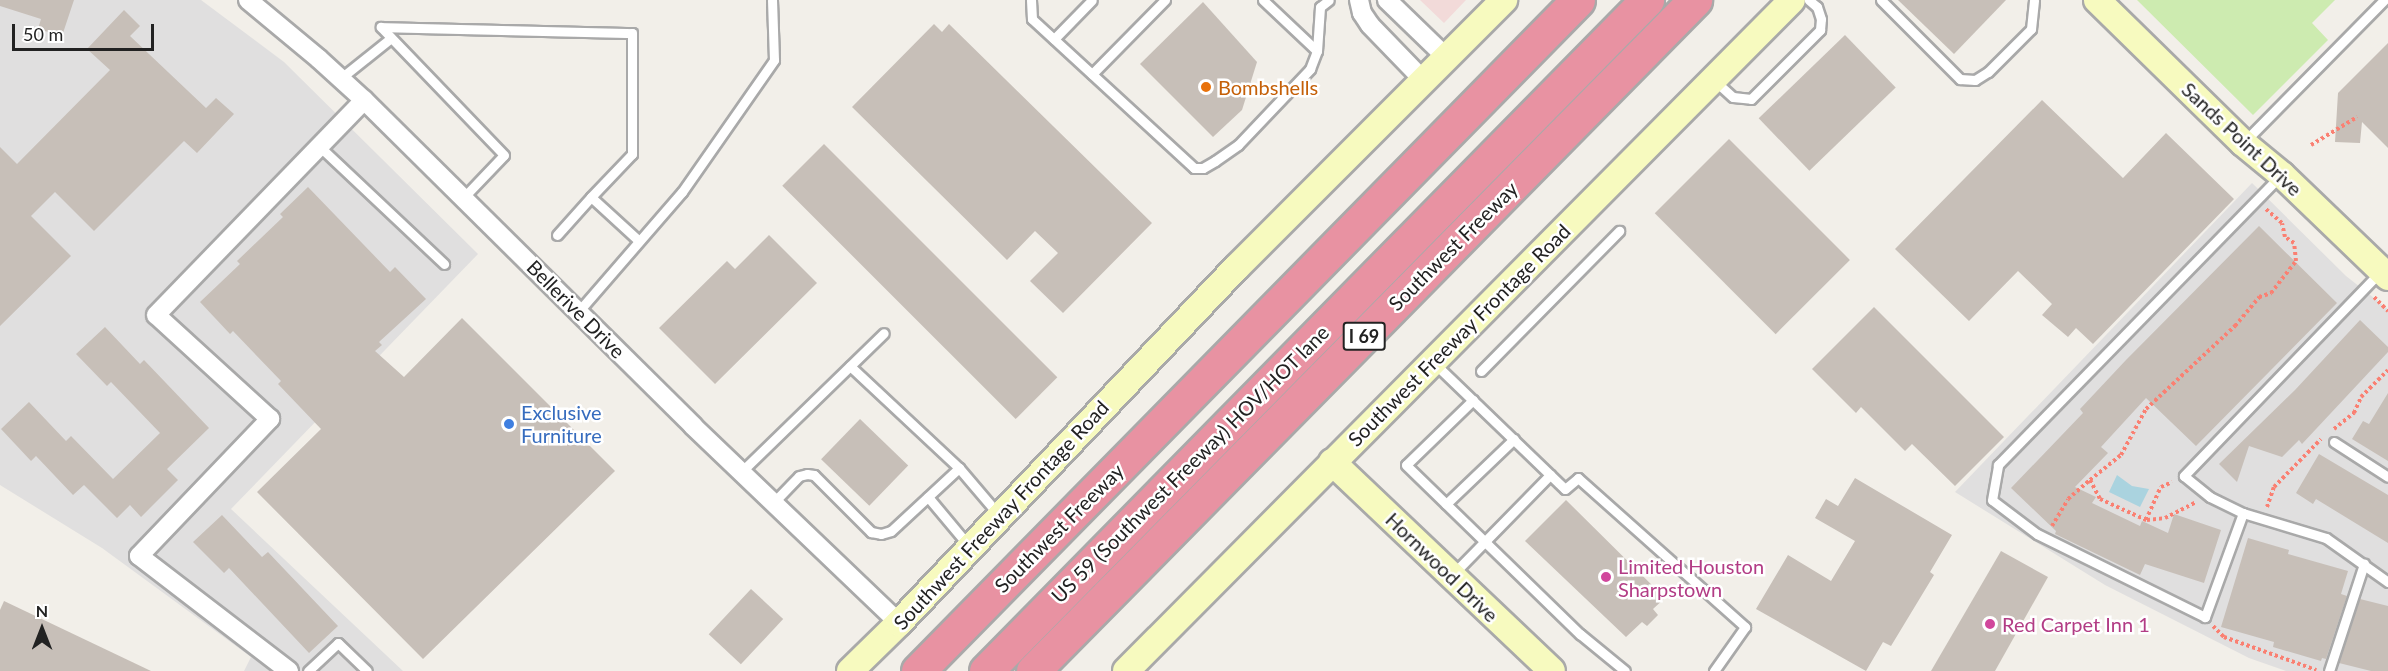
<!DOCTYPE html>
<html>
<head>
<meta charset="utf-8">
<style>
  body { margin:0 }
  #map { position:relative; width:2388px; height:671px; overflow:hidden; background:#f2efe9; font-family:Lato,sans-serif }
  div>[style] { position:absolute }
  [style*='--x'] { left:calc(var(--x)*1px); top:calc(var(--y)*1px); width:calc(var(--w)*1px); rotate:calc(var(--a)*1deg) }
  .residential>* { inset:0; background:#e0dfdf }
  .commercial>* { inset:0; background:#f2dad9 }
  .grass>* { inset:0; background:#cdebb0 }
  .water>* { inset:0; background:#aad3df }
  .building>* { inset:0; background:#c7bfb8; transform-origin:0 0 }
  .path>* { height:4px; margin-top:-2px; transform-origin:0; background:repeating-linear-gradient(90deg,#fa8072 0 3px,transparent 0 6px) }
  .roads { filter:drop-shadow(2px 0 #a9a9a9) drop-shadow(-2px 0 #a9a9a9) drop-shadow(0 2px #a9a9a9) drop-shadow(0 -2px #a9a9a9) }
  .lane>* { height:9px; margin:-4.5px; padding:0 4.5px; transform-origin:4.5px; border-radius:4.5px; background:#fff }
  .street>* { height:18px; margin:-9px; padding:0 9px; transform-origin:9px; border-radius:9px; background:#fff }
  .secondary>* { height:26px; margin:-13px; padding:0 13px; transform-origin:13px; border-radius:13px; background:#f7fabf }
  .highway>* { height:33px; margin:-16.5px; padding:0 16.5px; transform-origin:16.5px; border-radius:16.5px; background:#e892a2 }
  .dots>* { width:16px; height:16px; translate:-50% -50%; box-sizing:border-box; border:3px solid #fff; border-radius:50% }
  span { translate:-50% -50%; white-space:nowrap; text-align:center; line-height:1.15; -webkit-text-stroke:5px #fff; paint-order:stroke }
  .shield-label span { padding:2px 4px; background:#fff; border:2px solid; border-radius:4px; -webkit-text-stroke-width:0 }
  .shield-label { font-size:18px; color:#222; font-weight:700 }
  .food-label { font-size:20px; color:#c56008 }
  .left { translate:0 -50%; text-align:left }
  .street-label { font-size:20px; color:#222 }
  .shop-label { font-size:20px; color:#366cbe }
  .hotel-label { font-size:20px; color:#b23c85 }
  .north { position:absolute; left:12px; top:599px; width:60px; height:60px; -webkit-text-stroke:4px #fff; paint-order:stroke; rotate:0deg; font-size:16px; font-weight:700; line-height:24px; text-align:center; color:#222 }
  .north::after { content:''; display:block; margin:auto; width:21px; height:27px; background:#222; clip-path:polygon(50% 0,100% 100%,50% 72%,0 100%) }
  .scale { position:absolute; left:12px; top:24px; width:142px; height:27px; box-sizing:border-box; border:3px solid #222; border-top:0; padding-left:8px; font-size:18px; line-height:21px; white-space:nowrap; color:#222; -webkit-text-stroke:4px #fff; paint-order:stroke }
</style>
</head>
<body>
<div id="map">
  <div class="residential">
    <i style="clip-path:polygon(0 0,201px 0,284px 62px,478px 254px,231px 509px,403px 671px,244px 671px,251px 657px,102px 548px,0 485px)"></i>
    <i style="clip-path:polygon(2252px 183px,2346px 276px,2388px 309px,2388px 671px,2286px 671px,2249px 658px,2105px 585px,1955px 492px)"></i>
  </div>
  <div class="commercial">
    <i style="clip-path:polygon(1420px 0,1466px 0,1444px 23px)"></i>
  </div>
  <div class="grass">
    <i style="clip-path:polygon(2137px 0,2335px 0,2312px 23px,2328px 40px,2253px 115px)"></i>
  </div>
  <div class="water">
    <i style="clip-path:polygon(2117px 475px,2132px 486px,2149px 489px,2140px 507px,2109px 492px)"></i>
  </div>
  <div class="building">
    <i style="clip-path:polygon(0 0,74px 0,62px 36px,38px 29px,41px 19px,0 6px)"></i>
    <i style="clip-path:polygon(1898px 0,2006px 0,1954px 54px)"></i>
    <i style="clip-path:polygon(1203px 2px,1257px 62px,1242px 110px,1213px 137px,1140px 64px)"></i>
    <i style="clip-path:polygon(124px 10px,140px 26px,130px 36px,206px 108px,216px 98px,234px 114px,197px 153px,184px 141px,94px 231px,55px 192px,31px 216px,71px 256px,0 326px,0 147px,17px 164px,110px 70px,87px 49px)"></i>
    <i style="clip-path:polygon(934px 24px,942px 32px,949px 24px,1152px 223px,1063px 313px,1030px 281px,1058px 253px,1035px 231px,1007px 260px,852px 107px)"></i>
    <i style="left:1845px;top:35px;width:73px;height:120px;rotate:46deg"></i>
    <i style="clip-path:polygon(2388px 43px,2388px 148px,2362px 122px,2360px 143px,2335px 142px,2338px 93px)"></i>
    <i style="clip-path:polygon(2042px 100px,2123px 178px,2166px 133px,2234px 199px,2093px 344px,2076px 328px,2068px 337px,2042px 315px,2052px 304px,2018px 271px,1969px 321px,1895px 249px)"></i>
    <i style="left:1729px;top:139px;width:171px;height:105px;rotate:45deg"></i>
    <i style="left:824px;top:144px;width:330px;height:59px;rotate:45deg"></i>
    <i style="clip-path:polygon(308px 187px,390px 272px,395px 267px,426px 299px,379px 342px,382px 345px,375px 351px,404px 377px,462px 318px,615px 471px,423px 659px,257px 492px,321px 429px,278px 384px,281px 381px,233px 331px,230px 334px,200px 302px,240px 264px,237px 261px,283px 217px,280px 214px)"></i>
    <i style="clip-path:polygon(2259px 226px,2337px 303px,2196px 446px,2146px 398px,2101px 447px,2108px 453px,2075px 487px,2096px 497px,2092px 503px,2140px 526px,2142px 521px,2168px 533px,2174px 514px,2221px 530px,2204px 583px,2145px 564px,2140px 575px,2055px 534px,2056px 531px,2011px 488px,2083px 413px,2080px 409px,2126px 360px)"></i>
    <i style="clip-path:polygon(769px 235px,817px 283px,715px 384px,659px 328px,727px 261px,735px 269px)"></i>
    <i style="clip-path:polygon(1874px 307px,2004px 437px,1955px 486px,1912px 444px,1905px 451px,1861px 407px,1856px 413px,1812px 369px)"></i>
    <i style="clip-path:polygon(2360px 320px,2388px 347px,2388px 352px,2302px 444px,2299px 440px,2282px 457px,2249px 446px,2237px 482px,2219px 464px,2295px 390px)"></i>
    <i style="clip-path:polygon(105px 327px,140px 364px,144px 360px,209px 428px,167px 469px,178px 480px,141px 517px,130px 505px,117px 518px,84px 485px,73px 495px,36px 456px,31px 461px,1px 429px,29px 402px,66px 441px,71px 436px,113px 479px,160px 433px,111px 382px,107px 386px,76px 354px)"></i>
    <i style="clip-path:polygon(2388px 393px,2388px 461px,2352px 439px,2363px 421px,2369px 424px)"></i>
    <i style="left:860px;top:419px;width:67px;height:56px;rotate:44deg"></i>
    <i style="clip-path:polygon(2319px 454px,2388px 495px,2388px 543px,2316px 499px,2313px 504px,2296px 493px)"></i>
    <i style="clip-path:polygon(1855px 478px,1952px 535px,1930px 572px,1934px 575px,1891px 646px,1883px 642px,1866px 671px,1756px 609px,1788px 555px,1831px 581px,1855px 541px,1815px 518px,1826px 499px,1838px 506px)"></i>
    <i style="clip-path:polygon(1566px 500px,1665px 598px,1653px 609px,1658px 615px,1647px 626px,1642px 622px,1626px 637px,1525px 541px)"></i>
    <i style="clip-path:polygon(222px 515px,262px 557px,268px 552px,338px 626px,309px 653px,229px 568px,224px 573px,193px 542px)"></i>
    <i style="clip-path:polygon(2248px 538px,2289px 550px,2288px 554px,2348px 571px,2341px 594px,2347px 596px,2326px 659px,2322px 658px,2321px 661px,2273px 647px,2274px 642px,2221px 627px)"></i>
    <i style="clip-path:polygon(2001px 551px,2048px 577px,1995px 671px,1931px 671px)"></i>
    <i style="left:751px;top:589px;width:44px;height:62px;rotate:43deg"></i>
    <i style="clip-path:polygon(2360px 599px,2388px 606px,2388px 671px,2371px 671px,2339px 663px)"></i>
    <i style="clip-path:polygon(4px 601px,151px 671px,0 671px,0 610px)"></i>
  </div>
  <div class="path">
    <i style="--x:2311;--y:145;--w:54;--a:-31.3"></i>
    <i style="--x:2374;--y:297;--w:20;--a:45"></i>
    <i style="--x:2334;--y:429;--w:26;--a:-39"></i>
    <i style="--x:2354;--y:413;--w:17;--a:-66"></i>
    <i style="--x:2361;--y:397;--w:38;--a:-45"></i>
    <i style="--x:2090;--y:480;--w:40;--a:-39"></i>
    <i style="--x:2121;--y:455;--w:52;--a:-61.5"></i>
    <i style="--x:2146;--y:409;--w:122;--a:-43"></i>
    <i style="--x:2235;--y:326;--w:38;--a:-50"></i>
    <i style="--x:2259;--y:297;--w:13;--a:-18"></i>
    <i style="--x:2271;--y:293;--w:41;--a:-52"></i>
    <i style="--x:2296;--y:261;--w:18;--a:-96"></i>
    <i style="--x:2294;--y:243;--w:11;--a:-146"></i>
    <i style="--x:2285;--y:237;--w:14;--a:-102"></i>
    <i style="--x:2282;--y:223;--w:23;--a:-139"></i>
    <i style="--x:2267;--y:507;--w:21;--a:-71"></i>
    <i style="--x:2274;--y:487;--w:67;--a:-45.6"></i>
    <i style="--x:2147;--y:520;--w:18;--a:-6"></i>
    <i style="--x:2165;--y:518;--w:34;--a:-27"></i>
    <i style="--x:2052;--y:526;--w:31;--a:-59"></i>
    <i style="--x:2068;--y:499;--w:29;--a:-41"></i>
    <i style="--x:2090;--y:480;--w:21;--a:62"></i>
    <i style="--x:2100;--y:499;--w:51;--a:24.5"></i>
    <i style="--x:2146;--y:520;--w:36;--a:-66"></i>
    <i style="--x:2161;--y:487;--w:12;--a:-24"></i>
    <i style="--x:2213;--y:626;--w:16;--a:45"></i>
    <i style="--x:2224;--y:637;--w:98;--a:19.7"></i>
  </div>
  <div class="roads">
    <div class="lane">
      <i style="--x:1031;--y:0;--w:19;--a:87"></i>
      <i style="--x:1032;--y:19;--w:220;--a:42.6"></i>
      <i style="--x:1194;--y:168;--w:9;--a:0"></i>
      <i style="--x:1203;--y:168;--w:14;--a:-30"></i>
      <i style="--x:1215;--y:161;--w:28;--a:-35"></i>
      <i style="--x:1238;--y:145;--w:105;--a:-46.5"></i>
      <i style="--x:1310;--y:69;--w:19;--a:-69"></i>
      <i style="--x:1317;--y:51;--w:44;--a:-86.1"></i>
      <i style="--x:1320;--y:7;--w:11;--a:-38"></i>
      <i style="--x:1263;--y:0;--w:74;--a:43.4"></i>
      <i style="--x:1881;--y:0;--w:112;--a:45"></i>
      <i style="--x:1960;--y:79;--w:15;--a:4"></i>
      <i style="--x:1975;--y:80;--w:15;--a:-32"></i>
      <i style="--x:1988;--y:72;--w:61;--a:-45"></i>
      <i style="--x:2031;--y:29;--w:29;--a:-84"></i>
      <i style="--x:1054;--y:39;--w:54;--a:-45.7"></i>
      <i style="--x:1092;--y:74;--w:104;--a:-45.4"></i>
      <i style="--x:341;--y:78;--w:64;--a:-38.7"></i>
      <i style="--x:1715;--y:81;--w:24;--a:42"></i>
      <i style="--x:1733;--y:97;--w:18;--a:6"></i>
      <i style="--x:1751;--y:99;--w:98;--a:-45"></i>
      <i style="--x:1820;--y:30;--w:11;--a:-85"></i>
      <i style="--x:1821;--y:19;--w:13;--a:-108"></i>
      <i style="--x:1817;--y:7;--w:11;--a:-139"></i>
      <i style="--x:2245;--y:141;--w:198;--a:-45.4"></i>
      <i style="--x:319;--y:146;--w:172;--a:43.3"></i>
      <i style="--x:463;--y:198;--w:59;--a:-46.4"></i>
      <i style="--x:504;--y:155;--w:178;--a:-133.9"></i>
      <i style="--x:381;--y:27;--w:251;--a:1.4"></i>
      <i style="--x:632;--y:33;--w:121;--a:90"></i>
      <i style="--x:632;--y:154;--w:59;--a:133.6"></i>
      <i style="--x:557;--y:235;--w:51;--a:-48.2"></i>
      <i style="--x:591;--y:197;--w:65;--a:42.5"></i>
      <i style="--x:2380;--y:272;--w:283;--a:133.9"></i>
      <i style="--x:2184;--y:476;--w:33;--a:39"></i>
      <i style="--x:2210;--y:497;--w:37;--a:26"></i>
      <i style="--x:2243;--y:513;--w:87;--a:16.8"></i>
      <i style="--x:2326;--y:538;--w:76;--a:35.4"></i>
      <i style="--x:578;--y:312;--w:159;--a:-49.1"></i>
      <i style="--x:682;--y:192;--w:161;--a:-55.1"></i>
      <i style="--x:774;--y:60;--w:60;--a:-91.9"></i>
      <i style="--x:1433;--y:362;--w:183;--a:43.9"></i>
      <i style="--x:1565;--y:489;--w:17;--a:-40"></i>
      <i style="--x:1578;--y:478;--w:224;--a:41.7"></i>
      <i style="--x:1745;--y:627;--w:54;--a:125.2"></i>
      <i style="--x:850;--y:366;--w:149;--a:43.1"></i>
      <i style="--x:959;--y:468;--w:62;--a:49.6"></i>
      <i style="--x:1481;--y:371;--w:197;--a:-45.4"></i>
      <i style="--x:1473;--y:400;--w:93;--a:135.9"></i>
      <i style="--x:1406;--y:465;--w:243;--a:44.2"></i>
      <i style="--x:1580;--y:634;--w:58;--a:39.4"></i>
      <i style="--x:2334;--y:442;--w:64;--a:32.9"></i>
      <i style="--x:741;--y:472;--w:199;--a:-44.2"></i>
      <i style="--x:928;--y:497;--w:64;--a:50.1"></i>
      <i style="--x:773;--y:503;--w:37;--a:-46"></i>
      <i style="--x:799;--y:476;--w:8;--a:-14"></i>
      <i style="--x:807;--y:474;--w:7;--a:8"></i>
      <i style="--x:814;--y:475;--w:81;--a:45"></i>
      <i style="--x:871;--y:532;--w:10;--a:11"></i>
      <i style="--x:881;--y:534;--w:10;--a:-17"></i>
      <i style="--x:891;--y:531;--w:93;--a:-42.8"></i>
      <i style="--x:1446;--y:504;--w:94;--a:-43.7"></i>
      <i style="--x:2243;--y:513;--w:111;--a:110.1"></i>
      <i style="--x:2205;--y:617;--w:187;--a:-153.7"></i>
      <i style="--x:2037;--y:534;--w:56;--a:-142.9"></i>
      <i style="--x:1992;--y:500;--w:36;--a:-80"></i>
      <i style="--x:1998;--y:465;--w:405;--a:-45.7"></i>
      <i style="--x:1453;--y:574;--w:139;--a:-45.6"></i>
      <i style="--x:308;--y:671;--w:41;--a:-43"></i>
      <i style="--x:338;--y:643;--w:40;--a:44"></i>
      <i style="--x:2329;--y:671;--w:113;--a:-71.9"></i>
    </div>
    <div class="street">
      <i style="--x:248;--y:0;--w:92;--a:39.7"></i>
      <i style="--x:319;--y:59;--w:61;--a:42.3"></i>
      <i style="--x:364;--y:100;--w:463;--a:44.7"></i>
      <i style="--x:693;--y:426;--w:285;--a:43.7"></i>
      <i style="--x:1359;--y:0;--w:13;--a:77"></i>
      <i style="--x:1362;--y:13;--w:14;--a:56"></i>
      <i style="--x:1370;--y:25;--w:78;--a:46"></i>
      <i style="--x:1387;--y:0;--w:83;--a:44"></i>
      <i style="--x:289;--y:671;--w:189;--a:-142.5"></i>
      <i style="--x:139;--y:556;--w:190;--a:-46.3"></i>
      <i style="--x:270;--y:419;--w:154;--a:-137.6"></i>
      <i style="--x:156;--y:315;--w:299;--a:-45.9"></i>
    </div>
    <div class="secondary">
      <i style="--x:2097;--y:0;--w:204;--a:44.4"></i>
      <i style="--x:2243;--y:143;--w:50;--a:39.4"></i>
      <i style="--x:2282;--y:175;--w:147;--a:43.9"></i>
      <i style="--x:1332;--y:462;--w:303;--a:43.5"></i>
      <i style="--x:850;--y:671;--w:69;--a:-44.4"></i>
      <i style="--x:899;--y:623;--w:491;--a:-46.5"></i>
      <i style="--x:1237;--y:267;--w:378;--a:-45"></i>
      <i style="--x:1126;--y:671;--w:945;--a:-45.21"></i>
    </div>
    <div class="highway">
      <i style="--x:918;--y:671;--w:941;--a:-45.47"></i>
      <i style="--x:986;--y:671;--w:942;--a:-45.43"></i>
      <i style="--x:1033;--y:671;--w:943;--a:-45.39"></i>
    </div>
  </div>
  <div class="dots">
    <i style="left:1206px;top:87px;background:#e8710a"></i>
    <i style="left:509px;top:424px;background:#3f7fe0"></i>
    <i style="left:1606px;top:577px;background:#d1479c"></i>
    <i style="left:1990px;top:624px;background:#d1479c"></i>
  </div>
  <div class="shield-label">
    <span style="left:1364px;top:336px">I 69</span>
  </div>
  <div class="food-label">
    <span class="left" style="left:1218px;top:87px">Bombshells</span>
  </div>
  <div class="street-label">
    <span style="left:2242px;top:139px;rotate:43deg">Sands Point Drive</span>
    <span style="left:1453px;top:246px;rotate:-45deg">Southwest Freeway</span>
    <span style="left:576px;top:309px;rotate:45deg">Bellerive Drive</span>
    <span style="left:1459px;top:335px;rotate:-45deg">Southwest Freeway Frontage Road</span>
    <span style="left:1190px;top:464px;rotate:-45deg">US 59 (Southwest Freeway) HOV/HOT lane</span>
    <span style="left:1001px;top:515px;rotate:-47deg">Southwest Freeway Frontage Road</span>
    <span style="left:1059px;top:528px;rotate:-45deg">Southwest Freeway</span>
    <span style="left:1442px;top:567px;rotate:44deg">Hornwood Drive</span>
  </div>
  <div class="shop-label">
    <span class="left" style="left:521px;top:424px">Exclusive<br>Furniture</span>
  </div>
  <div class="hotel-label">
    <span class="left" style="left:1618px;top:578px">Limited Houston<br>Sharpstown</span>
    <span class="left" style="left:2002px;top:624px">Red Carpet Inn 1</span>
  </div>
  <div class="north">N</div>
  <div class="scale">50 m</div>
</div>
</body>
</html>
